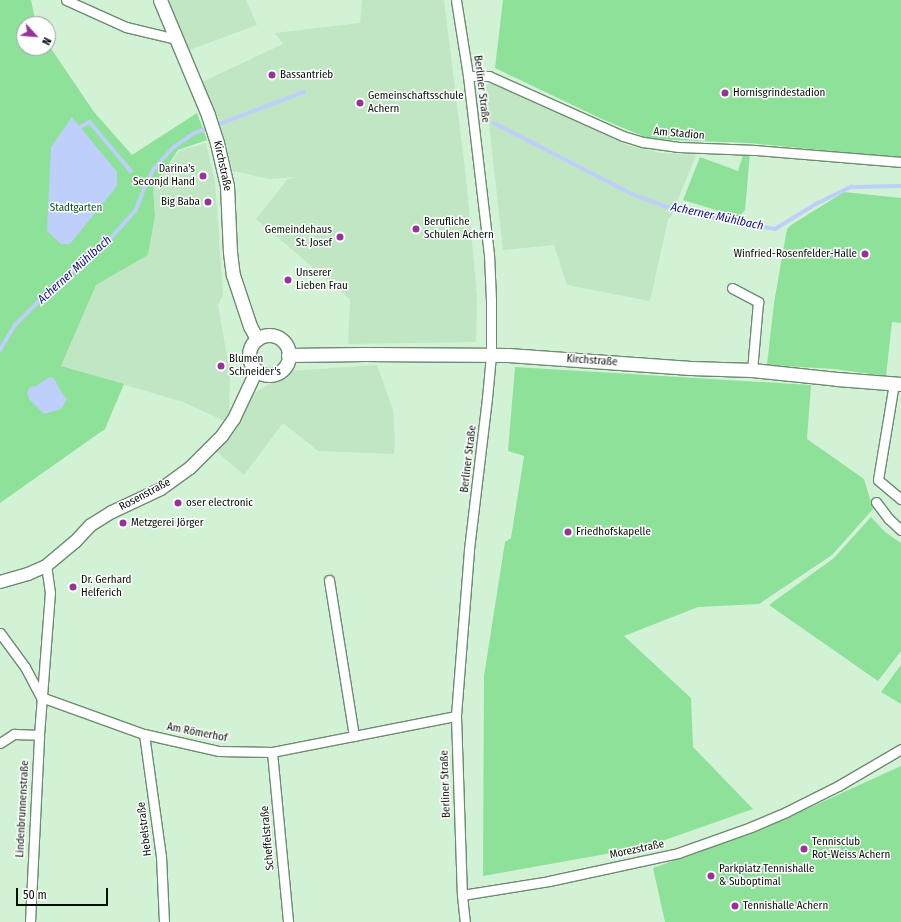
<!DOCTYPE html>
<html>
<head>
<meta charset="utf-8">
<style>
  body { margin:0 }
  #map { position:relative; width:901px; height:922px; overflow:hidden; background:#d2f2d5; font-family:"Fira Sans Condensed",sans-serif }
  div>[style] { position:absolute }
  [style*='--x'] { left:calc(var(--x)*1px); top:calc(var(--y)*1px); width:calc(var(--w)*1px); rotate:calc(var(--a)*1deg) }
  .built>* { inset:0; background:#c1e6c4 }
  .green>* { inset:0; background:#8ee199 }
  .water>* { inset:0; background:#bdcffa }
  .stream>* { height:3.5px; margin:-1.75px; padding:0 1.75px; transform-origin:1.75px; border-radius:1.75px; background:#bdcffa }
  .roads { filter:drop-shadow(1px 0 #6e8b71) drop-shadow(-1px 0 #6e8b71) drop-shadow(0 1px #6e8b71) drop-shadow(0 -1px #6e8b71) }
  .minor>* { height:9px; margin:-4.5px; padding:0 4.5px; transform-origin:4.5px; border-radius:4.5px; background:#fff }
  .tertiary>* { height:12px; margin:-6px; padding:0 6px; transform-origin:6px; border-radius:6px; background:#fff }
  .secondary>* { height:13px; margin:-6.5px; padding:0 6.5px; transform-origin:6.5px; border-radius:6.5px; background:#fff }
  .secondary>.ring { margin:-6.5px; padding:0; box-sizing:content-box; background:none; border:13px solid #fff; border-radius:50% }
  .dots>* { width:11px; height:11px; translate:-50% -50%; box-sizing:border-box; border:2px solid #fff; border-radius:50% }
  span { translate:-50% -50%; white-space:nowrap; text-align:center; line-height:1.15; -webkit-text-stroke:3px #fff; paint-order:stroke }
  .poi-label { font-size:11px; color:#050f06 }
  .left { translate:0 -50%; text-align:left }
  .right { translate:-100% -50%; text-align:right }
  .street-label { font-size:11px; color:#050f06 }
  .park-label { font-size:11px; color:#06561f }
  .water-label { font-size:12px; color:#0e0d89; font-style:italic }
  .north { position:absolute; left:16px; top:16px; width:40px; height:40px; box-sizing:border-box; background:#fff; border:1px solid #9b9f9b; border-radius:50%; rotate:116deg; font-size:11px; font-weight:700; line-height:16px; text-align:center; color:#050f06 }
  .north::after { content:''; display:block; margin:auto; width:14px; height:18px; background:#973398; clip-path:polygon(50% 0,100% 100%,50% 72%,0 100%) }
  .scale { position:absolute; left:16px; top:888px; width:92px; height:18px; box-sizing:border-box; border:2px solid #050f06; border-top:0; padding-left:5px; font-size:12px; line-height:14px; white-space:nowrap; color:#050f06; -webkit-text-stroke:3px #fff; paint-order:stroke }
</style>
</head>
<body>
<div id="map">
  <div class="built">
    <i style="clip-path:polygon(161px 0,246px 0,257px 25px,184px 52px)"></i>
    <i style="clip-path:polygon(362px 0,444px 0,466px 177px,477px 296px,476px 342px,348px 344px,350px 299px,256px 219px,288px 179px,298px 177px,269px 179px,233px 171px,218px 118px,202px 82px,283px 44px,275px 33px,360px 23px)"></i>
    <i style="clip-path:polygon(491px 82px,627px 145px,661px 153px,696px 155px,671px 217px,668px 219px,650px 301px,567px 285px,554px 245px,503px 250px,485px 87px)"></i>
    <i style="clip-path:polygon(206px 143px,215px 182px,217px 209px,223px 295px,218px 305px,230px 374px,229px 409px,290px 371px,377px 365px,393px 410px,395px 441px,394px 454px,318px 451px,283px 423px,244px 475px,216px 451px,233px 425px,183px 402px,61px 366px,96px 285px,148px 255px,155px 216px,153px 188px,179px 151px)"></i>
  </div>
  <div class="green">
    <i style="clip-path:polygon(0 0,31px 0,36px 24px,24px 24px,24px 48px,48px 48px,48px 44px,94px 112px,132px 155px,197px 113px,207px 140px,178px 150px,153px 188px,155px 216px,148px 255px,96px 285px,61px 366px,124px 384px,105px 429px,0 503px)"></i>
    <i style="clip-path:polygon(503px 0,901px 0,901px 158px,748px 143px,650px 139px,602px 119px,495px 68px)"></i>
    <i style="clip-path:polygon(744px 152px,750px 153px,745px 210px,739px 217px,683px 200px,700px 157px,738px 171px)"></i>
    <i style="clip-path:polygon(844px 192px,901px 198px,901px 323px,892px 322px,886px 376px,834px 369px,767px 365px,774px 303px,787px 229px,791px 225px)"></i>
    <i style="clip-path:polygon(515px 367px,811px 385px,807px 439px,864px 479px,873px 509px,832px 555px,759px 604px,698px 607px,624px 636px,691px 698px,693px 747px,753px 809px,645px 847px,483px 876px,484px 676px,505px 542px,511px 538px,524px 456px,508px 451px)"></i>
    <i style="clip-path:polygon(871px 517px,885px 532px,901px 543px,901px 651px,878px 681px,769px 605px,834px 558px)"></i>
    <i style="clip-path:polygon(901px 665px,901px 704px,881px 692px)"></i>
    <i style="clip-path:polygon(901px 766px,901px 922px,665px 922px,653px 868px,761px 830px)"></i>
  </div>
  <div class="water">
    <i style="clip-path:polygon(72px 117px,117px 172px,117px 186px,70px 244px,61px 244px,47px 231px,51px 147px)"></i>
    <i style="clip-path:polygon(50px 377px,54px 378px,61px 392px,67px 399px,61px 409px,44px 414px,29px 399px,27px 392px,30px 387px,36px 386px)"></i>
  </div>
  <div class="stream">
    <i style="--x:494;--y:123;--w:155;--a:27.2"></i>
    <i style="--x:632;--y:194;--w:49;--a:20.3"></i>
    <i style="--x:678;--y:211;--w:99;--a:10.5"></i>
    <i style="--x:775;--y:229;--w:48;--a:-31.4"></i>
    <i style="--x:816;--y:204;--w:39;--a:-26"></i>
    <i style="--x:851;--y:187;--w:50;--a:-1.1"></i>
    <i style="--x:214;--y:126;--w:96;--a:-20.7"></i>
    <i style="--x:80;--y:127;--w:11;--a:-27"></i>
    <i style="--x:90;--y:122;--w:64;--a:50.1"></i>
    <i style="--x:0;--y:350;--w:29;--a:-59"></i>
    <i style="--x:15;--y:325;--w:54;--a:-45"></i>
    <i style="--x:53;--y:287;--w:65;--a:-38.8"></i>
    <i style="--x:104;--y:246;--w:48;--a:-48.4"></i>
    <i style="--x:136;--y:210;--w:26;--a:-69"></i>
    <i style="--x:145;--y:186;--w:18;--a:-63"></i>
    <i style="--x:153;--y:170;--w:31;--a:-48"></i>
    <i style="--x:174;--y:147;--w:25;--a:-34"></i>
    <i style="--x:195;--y:133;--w:15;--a:-20"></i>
  </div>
  <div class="roads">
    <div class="minor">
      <i style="--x:66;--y:0;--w:66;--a:24.2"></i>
      <i style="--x:126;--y:27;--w:51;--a:13.5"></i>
      <i style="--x:456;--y:0;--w:77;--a:81"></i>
      <i style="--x:468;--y:76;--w:179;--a:83.3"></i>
      <i style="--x:489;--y:254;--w:46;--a:87.5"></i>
      <i style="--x:491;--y:300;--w:55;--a:90"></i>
      <i style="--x:491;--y:355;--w:43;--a:95.3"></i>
      <i style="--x:487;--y:398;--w:153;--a:96.8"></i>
      <i style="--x:469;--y:550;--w:167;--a:94.5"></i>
      <i style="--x:456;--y:716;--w:179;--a:88.1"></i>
      <i style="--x:462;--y:895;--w:27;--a:84"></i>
      <i style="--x:468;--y:76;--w:21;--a:0"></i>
      <i style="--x:489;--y:76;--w:147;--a:24.1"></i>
      <i style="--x:623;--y:136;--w:21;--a:17"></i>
      <i style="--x:643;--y:142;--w:36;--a:8"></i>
      <i style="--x:679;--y:147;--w:76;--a:2.3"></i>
      <i style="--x:755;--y:150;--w:146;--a:4.7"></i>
      <i style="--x:732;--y:288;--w:30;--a:28"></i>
      <i style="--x:758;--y:302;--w:68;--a:95"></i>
      <i style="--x:894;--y:383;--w:98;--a:99.4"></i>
      <i style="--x:878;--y:480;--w:30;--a:40"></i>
      <i style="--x:876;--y:502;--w:21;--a:53"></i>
      <i style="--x:889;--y:519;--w:16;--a:43"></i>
      <i style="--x:329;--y:580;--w:158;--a:80.9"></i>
      <i style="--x:0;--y:633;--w:42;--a:53.7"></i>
      <i style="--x:25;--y:667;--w:34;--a:62"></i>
      <i style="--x:41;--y:697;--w:109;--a:19.8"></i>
      <i style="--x:144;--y:734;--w:77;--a:12.8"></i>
      <i style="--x:219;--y:751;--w:53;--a:1.1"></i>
      <i style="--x:272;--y:752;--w:187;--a:-11.1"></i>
      <i style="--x:144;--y:734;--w:123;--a:82.1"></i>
      <i style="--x:161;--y:856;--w:66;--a:87.4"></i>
      <i style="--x:0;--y:743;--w:17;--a:-33"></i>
      <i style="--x:14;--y:734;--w:25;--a:2"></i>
      <i style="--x:272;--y:752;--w:171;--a:84.6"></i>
      <i style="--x:462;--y:895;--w:88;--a:-9.1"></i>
      <i style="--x:549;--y:881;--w:132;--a:-12.2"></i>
      <i style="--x:678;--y:853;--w:77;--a:-19.6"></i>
      <i style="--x:751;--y:827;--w:38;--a:-23"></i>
      <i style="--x:786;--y:812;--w:58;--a:-26.6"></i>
      <i style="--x:838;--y:786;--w:73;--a:-30.4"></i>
      <i style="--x:30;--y:922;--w:187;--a:-87.2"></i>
      <i style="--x:39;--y:735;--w:142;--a:-85.6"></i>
      <i style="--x:50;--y:593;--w:27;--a:-98"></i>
    </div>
    <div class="tertiary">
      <i style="--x:0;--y:582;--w:29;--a:-16"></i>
      <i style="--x:28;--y:574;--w:20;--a:-24"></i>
      <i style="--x:46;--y:566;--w:38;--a:-40"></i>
      <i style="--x:75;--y:542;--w:23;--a:-47"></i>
      <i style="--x:91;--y:525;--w:25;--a:-32"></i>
      <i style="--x:112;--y:512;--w:54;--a:-25.1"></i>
      <i style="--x:161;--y:489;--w:36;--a:-36"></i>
      <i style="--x:190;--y:468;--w:45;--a:-45"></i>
      <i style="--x:222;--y:436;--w:21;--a:-55"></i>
      <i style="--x:234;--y:419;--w:54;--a:-64.9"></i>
    </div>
    <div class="secondary">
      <i style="--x:160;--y:0;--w:125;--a:67.3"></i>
      <i style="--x:208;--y:115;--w:29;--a:72"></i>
      <i style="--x:217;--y:143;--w:44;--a:76.9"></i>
      <i style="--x:227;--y:186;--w:66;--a:87.4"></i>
      <i style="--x:230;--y:252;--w:23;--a:83"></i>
      <i style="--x:233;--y:275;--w:54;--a:71.6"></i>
      <i style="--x:250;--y:326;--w:15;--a:62"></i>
      <i class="ring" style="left:249px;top:335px;width:27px;height:27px"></i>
      <i style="--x:288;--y:355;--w:77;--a:-0.7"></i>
      <i style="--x:365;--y:354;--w:143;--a:0.4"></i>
      <i style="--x:508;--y:355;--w:183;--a:4.1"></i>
      <i style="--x:691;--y:368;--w:61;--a:1.9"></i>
      <i style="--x:752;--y:370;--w:85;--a:6"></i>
      <i style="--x:837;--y:379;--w:64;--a:4.5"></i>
    </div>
  </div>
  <div class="dots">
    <i style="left:272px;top:75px;background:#973398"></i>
    <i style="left:725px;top:93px;background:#973398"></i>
    <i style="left:360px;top:103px;background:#973398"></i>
    <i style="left:203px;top:176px;background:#973398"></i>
    <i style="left:208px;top:202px;background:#973398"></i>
    <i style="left:416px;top:229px;background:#973398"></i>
    <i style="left:340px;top:237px;background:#973398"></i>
    <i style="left:865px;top:254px;background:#973398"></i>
    <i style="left:288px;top:280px;background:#973398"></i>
    <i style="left:221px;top:366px;background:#973398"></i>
    <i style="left:178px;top:503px;background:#973398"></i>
    <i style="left:123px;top:523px;background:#973398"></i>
    <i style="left:568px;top:532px;background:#973398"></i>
    <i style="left:73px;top:587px;background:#973398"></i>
    <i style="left:804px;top:849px;background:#973398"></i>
    <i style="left:711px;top:876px;background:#973398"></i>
    <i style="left:735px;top:906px;background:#973398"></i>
  </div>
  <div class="poi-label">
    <span class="left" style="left:280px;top:75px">Bassantrieb</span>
    <span class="left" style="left:733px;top:93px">Hornisgrindestadion</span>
    <span class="left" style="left:368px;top:103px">Gemeinschaftsschule<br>Achern</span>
    <span class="right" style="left:195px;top:176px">Darina's<br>Seconjd Hand</span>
    <span class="right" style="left:200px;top:202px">Big Baba</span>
    <span class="left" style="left:424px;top:229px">Berufliche<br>Schulen Achern</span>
    <span class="right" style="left:332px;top:237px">Gemeindehaus<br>St. Josef</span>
    <span class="right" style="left:857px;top:254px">Winfried-Rosenfelder-Halle</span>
    <span class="left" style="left:296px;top:280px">Unserer<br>Lieben Frau</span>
    <span class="left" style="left:229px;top:366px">Blumen<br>Schneider's</span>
    <span class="left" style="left:186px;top:503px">oser electronic</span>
    <span class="left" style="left:131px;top:523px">Metzgerei Jörger</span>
    <span class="left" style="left:576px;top:532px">Friedhofskapelle</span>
    <span class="left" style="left:81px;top:587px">Dr. Gerhard<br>Helferich</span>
    <span class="left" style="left:812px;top:849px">Tennisclub<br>Rot-Weiss Achern</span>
    <span class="left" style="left:719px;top:876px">Parkplatz Tennishalle<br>&amp; Suboptimal</span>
    <span class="left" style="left:743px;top:906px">Tennishalle Achern</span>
  </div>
  <div class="street-label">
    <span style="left:481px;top:89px;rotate:83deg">Berliner Straße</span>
    <span style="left:679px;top:134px;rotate:5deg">Am Stadion</span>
    <span style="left:222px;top:166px;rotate:78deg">Kirchstraße</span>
    <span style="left:592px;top:361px;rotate:4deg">Kirchstraße</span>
    <span style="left:469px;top:459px;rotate:-83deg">Berliner Straße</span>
    <span style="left:145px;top:495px;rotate:-28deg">Rosenstraße</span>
    <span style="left:197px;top:733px;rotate:11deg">Am Römerhof</span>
    <span style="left:446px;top:784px;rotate:-92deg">Berliner Straße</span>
    <span style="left:23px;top:809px;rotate:-87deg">Lindenbrunnenstraße</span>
    <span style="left:145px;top:829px;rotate:-97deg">Hebelstraße</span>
    <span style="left:268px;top:838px;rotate:-95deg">Scheffelstraße</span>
    <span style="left:637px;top:850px;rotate:-12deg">Morezstraße</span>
  </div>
  <div class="park-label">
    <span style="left:76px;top:208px">Stadtgarten</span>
  </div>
  <div class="water-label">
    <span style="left:717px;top:217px;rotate:12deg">Acherner Mühlbach</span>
    <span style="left:75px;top:270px;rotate:-42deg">Acherner Mühlbach</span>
  </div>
  <div class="north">N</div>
  <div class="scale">50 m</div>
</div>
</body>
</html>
